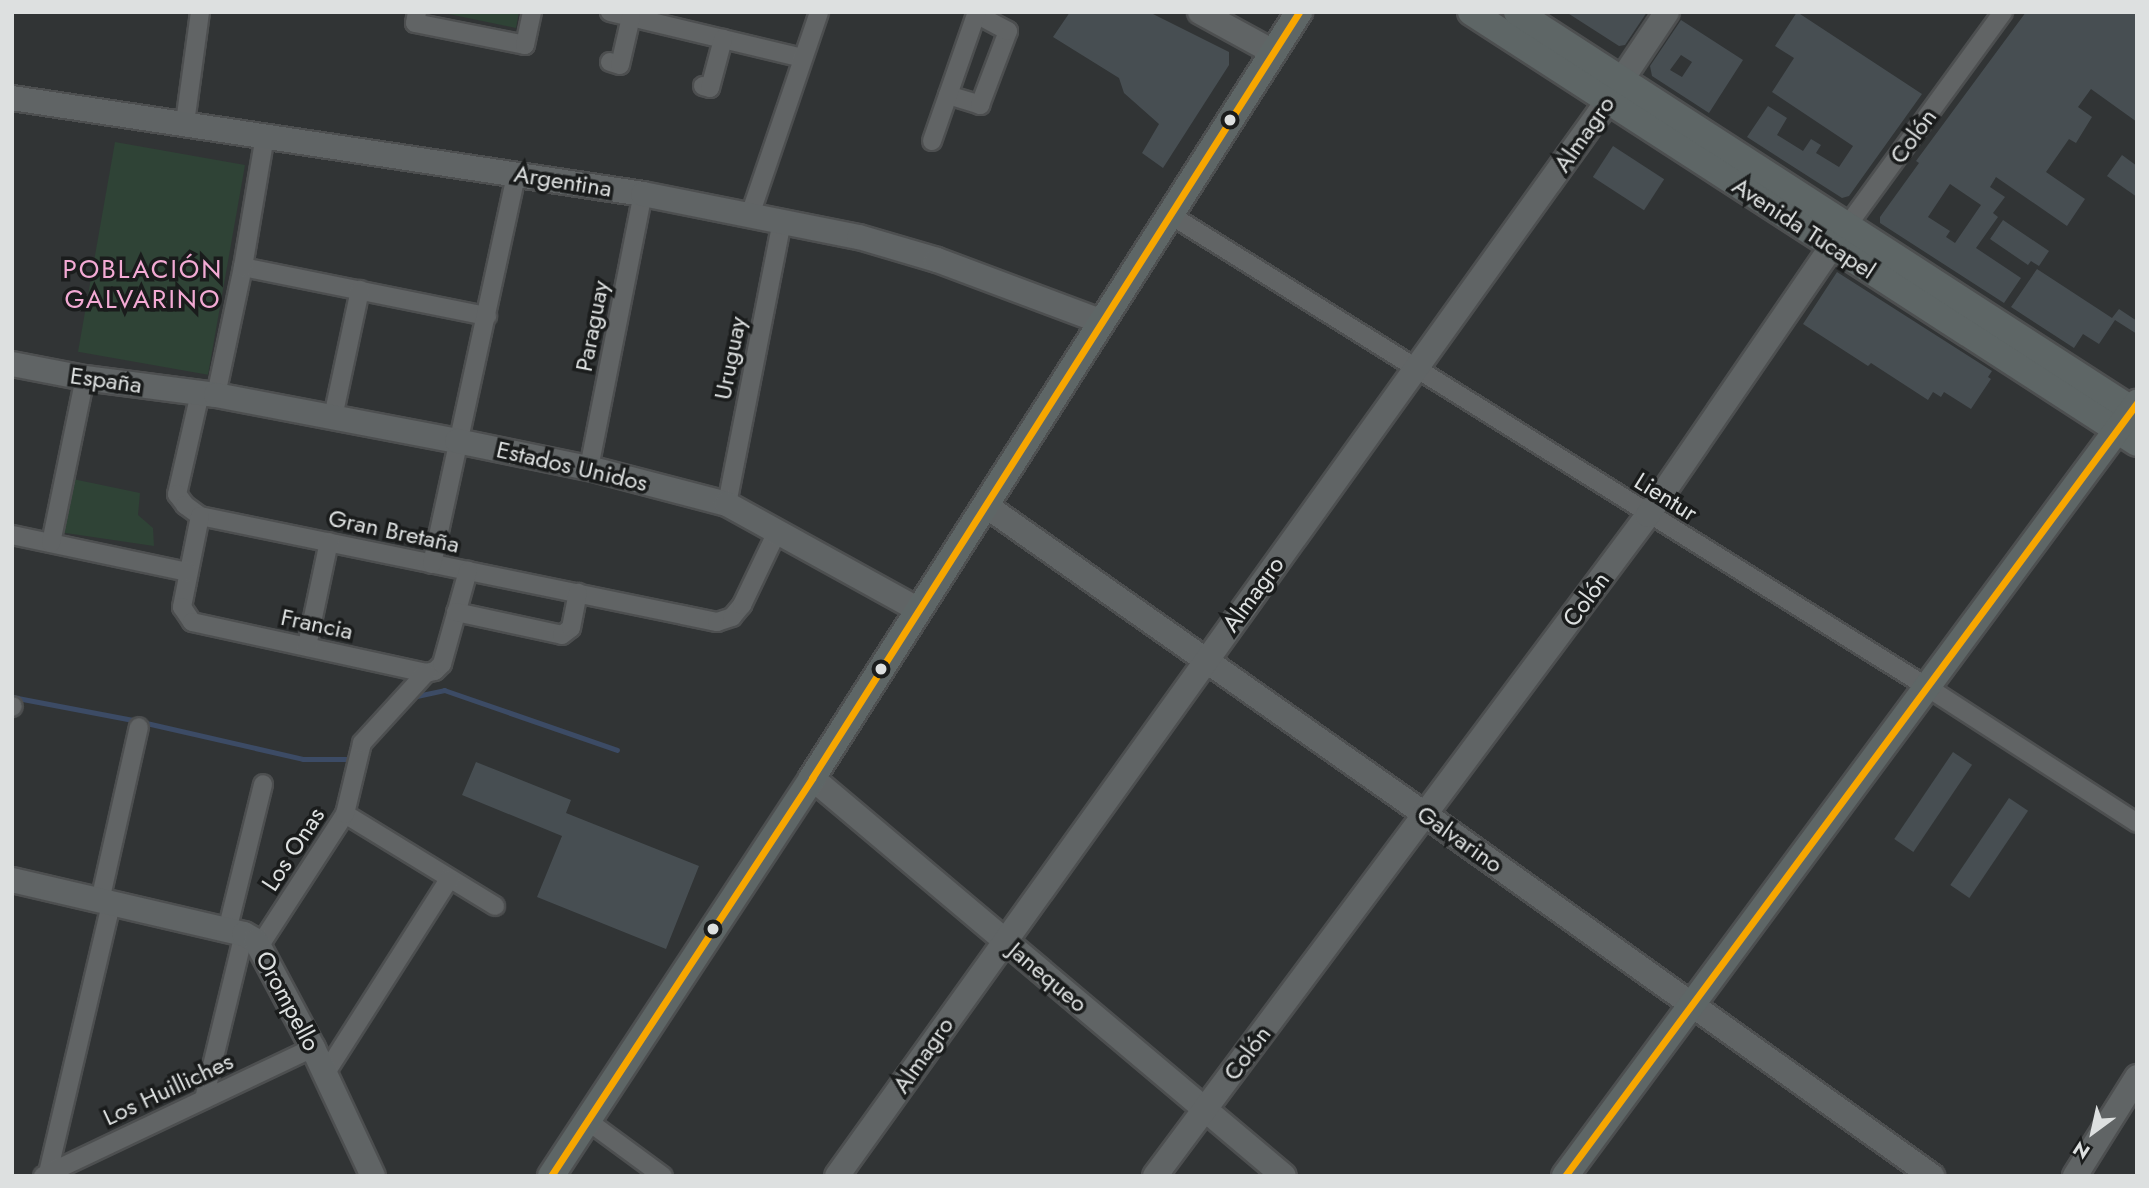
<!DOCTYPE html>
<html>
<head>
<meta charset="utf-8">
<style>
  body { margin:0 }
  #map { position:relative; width:2149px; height:1188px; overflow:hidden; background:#313435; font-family:Jost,sans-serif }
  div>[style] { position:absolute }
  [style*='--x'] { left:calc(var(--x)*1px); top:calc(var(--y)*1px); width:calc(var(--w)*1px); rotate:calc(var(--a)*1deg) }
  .green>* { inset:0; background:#2f4336; transform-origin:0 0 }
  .stream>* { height:5px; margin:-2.5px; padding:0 2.5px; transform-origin:2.5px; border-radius:2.5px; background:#3c4b65 }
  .building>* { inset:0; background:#474e52; transform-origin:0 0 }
  .roads { filter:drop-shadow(2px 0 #4d4f50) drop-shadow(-2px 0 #4d4f50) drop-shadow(0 2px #4d4f50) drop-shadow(0 -2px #4d4f50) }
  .street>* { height:18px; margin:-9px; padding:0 9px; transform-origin:9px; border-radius:9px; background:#616465 }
  .secondary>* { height:24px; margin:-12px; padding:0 12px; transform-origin:12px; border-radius:12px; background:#606465 }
  .primary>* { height:26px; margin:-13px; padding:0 13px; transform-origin:13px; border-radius:13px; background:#5e6666 }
  .bus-1>* { height:7px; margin:-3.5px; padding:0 3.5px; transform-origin:3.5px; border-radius:3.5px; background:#f7a600 }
  .dots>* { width:19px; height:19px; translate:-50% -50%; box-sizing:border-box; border:4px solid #1a1c1c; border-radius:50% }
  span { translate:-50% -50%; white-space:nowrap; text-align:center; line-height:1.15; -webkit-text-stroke:7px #1a1c1c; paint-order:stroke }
  .street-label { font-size:24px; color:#dde0e0 }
  .neighbourhood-label { font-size:26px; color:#f3aad4; letter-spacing:2px }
  .frame { position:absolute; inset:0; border:14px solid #dde0e0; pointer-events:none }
  .north { position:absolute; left:2058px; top:1097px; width:70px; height:70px; -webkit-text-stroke:5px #1a1c1c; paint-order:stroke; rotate:213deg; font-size:19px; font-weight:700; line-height:28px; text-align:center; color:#dde0e0 }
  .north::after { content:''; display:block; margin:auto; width:24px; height:32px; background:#dde0e0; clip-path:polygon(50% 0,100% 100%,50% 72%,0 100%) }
</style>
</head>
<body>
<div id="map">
  <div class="green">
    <i style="clip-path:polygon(439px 12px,519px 12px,516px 28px)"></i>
    <i style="left:115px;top:142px;width:132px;height:213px;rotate:10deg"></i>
    <i style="clip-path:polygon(68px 478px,140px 493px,138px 515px,153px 528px,154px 546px,59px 532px)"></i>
  </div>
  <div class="stream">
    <i style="--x:12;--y:697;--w:123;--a:10.8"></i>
    <i style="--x:133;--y:720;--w:174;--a:12.9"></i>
    <i style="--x:303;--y:759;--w:44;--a:0"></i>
    <i style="--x:347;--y:759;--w:9;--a:-36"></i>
    <i style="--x:412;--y:697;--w:33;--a:-12"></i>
    <i style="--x:444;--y:690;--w:183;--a:19.1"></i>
  </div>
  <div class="building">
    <i style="clip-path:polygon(1070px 12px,1149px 12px,1229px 52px,1229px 65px,1163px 168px,1142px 153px,1159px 124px,1124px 93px,1119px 78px,1053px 37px)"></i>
    <i style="clip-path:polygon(1566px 12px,1647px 12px,1625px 45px,1619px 46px)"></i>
    <i style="clip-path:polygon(1797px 12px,1922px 94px,1849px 196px,1842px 198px,1747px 137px,1768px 106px,1787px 118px,1777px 135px,1803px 151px,1811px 139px,1821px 145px,1816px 153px,1839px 167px,1853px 146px,1772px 92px,1794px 58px,1775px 46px)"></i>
    <i style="clip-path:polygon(evenodd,2026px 12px,2137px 12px,2137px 122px,2091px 89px,2078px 107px,2092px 117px,2076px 143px,2069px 139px,2046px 172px,2085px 199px,2067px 226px,1996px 177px,1990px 187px,2005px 197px,1993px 213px,1998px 217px,1976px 248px,2021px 278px,2004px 303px,1880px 223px,1880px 217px,1919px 163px,1916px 161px,2026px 12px,1950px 184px,1981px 205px,1955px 243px,1946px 237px,1950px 231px,1928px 217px,1950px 184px)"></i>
    <i style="clip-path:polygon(evenodd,1681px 20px,1743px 60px,1709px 113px,1652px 76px,1650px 66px,1681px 20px,1681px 55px,1692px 62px,1682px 77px,1670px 70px,1681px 55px)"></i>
    <i style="left:1613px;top:146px;width:61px;height:37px;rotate:33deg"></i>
    <i style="clip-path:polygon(2122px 155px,2137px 166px,2137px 197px,2107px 176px)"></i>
    <i style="clip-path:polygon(2003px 220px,2049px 251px,2039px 266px,2031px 261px,2028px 265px,1990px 239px)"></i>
    <i style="clip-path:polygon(2037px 269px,2112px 318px,2119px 309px,2137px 321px,2137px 334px,2115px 320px,2099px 344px,2083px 334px,2074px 348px,2054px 335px,2011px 307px)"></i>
    <i style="clip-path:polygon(1837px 272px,1992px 371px,1988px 377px,1991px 379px,1971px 409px,1944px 392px,1941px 397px,1933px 392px,1928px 400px,1871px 363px,1868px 366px,1803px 324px)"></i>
    <i style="left:1953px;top:752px;width:23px;height:105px;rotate:34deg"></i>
    <i style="clip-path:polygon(476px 762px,571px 800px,566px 813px,699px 866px,666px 949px,537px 897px,562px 836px,462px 795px)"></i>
    <i style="left:2009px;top:798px;width:23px;height:105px;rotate:34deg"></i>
  </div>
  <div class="roads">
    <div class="street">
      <i style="--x:417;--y:12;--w:11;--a:100"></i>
      <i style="--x:415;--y:23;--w:112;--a:11.3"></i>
      <i style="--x:525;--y:45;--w:34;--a:-78"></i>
      <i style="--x:610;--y:12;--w:198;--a:13.4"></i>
      <i style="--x:610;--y:62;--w:10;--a:17"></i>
      <i style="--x:620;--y:65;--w:49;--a:-77.1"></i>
      <i style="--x:703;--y:86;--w:7;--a:16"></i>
      <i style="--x:710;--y:88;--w:51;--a:-75.1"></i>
      <i style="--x:948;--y:95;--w:34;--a:17"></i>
      <i style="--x:980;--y:105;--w:79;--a:-69.3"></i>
      <i style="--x:1008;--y:31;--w:36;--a:-152"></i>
      <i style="--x:185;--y:123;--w:112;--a:-82.3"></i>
      <i style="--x:932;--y:141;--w:137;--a:-70.8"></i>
      <i style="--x:1169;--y:214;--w:893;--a:31.96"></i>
      <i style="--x:1927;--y:687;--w:250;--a:32.9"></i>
      <i style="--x:750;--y:215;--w:214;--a:-71.2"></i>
      <i style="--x:1847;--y:226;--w:265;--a:-53.9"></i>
      <i style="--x:243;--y:267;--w:249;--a:11.4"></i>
      <i style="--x:200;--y:393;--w:104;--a:102.8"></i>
      <i style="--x:177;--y:494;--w:14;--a:54"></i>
      <i style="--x:185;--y:505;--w:19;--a:36"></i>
      <i style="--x:200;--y:516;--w:528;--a:11.59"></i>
      <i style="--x:717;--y:622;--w:16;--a:-18"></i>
      <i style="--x:732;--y:617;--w:16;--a:-50"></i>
      <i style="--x:742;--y:605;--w:81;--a:-64.4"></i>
      <i style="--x:216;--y:395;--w:131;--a:-78.1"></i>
      <i style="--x:243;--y:267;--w:133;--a:-80.5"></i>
      <i style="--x:333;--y:417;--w:130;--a:-78"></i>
      <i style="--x:589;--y:468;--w:279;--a:-78.9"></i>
      <i style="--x:727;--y:504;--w:287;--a:-79"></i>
      <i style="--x:200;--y:516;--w:93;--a:101.2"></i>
      <i style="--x:182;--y:607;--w:18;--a:56"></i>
      <i style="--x:192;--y:622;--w:239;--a:12.3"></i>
      <i style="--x:426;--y:673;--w:9;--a:-13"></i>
      <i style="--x:435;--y:671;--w:10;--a:-45"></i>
      <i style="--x:442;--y:664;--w:97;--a:-74.4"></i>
      <i style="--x:12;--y:535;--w:180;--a:11.9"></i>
      <i style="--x:51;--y:543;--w:168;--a:-78.4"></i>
      <i style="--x:432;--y:564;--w:399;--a:-77.8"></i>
      <i style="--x:456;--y:612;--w:108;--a:12.2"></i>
      <i style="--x:562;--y:635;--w:11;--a:-38"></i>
      <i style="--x:571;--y:628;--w:36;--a:-79"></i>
      <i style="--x:307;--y:646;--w:106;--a:-78.1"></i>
      <i style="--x:12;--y:707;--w:1;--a:-45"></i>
      <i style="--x:345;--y:814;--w:176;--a:31.5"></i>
      <i style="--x:100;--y:901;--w:178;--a:-77.4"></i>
      <i style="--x:227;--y:931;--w:151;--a:-76.2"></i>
      <i style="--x:260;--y:945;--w:156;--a:-57"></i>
      <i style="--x:345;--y:814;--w:73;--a:-76.5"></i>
      <i style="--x:362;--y:743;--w:95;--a:-47.6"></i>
      <i style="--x:325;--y:1074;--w:231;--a:-57.5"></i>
      <i style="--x:204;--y:1099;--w:170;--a:-76.4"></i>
      <i style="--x:588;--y:1121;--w:93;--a:36.3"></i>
      <i style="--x:48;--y:1173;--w:276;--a:-76.8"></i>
      <i style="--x:43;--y:1176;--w:299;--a:-25.4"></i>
    </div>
    <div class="secondary">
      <i style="--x:1200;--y:12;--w:83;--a:28.7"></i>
      <i style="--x:12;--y:98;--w:638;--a:8.65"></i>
      <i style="--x:643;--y:194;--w:220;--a:11.3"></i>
      <i style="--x:859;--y:237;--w:81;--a:16.4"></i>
      <i style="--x:937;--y:260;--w:174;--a:20.5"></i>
      <i style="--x:12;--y:364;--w:74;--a:10.9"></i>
      <i style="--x:85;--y:378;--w:132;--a:7.4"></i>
      <i style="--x:216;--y:395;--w:245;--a:10.8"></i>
      <i style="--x:457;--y:441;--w:135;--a:11.6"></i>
      <i style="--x:589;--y:468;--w:143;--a:14.6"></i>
      <i style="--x:727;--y:504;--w:219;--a:28.9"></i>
      <i style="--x:985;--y:505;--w:539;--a:35.11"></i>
      <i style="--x:1426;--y:815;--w:622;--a:35.51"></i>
      <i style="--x:812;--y:778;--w:617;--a:40.14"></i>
      <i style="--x:12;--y:880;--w:238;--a:13.1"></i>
      <i style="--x:244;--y:934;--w:14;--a:30"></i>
      <i style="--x:256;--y:941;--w:121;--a:62"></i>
      <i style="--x:313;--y:1048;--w:141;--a:64.9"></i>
      <i style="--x:837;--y:1176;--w:1309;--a:-54.36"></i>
      <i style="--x:1600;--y:112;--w:120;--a:-56.2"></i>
      <i style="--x:1155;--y:1176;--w:825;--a:-53.28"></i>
      <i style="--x:1648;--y:515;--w:347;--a:-55.6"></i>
      <i style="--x:2075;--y:1176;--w:117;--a:-57.9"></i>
    </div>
    <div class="primary">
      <i style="--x:1471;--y:12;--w:793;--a:32.91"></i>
      <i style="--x:1517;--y:12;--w:738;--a:32.89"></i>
      <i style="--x:551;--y:1176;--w:476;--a:-56.7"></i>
      <i style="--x:812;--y:778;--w:908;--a:-57.55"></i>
      <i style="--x:1565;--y:1176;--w:962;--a:-53.5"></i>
    </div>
  </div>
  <div class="bus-1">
    <i style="--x:551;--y:1176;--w:476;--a:-56.7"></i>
    <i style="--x:812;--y:778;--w:908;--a:-57.55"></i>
    <i style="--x:1565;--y:1176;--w:962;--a:-53.5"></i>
  </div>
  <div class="dots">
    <i style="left:1230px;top:120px;background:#dde0e0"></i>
    <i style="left:881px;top:669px;background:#dde0e0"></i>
    <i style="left:713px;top:929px;background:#dde0e0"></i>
  </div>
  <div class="street-label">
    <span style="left:1584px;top:134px;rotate:-55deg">Almagro</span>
    <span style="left:1913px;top:136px;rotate:-54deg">Colón</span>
    <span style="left:563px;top:181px;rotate:9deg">Argentina</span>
    <span style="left:1804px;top:228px;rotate:33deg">Avenida Tucapel</span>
    <span style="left:592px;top:326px;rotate:-79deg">Paraguay</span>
    <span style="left:730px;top:358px;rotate:-79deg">Uruguay</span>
    <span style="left:106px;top:380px;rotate:8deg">España</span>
    <span style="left:572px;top:466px;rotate:13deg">Estados Unidos</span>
    <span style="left:1666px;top:497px;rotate:32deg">Lientur</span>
    <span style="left:394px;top:531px;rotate:12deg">Gran Bretaña</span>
    <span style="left:1253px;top:594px;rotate:-54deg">Almagro</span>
    <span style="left:1586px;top:599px;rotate:-54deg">Colón</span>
    <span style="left:317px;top:624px;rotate:12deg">Francia</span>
    <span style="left:1460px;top:839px;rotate:35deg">Galvarino</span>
    <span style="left:293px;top:849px;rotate:-57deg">Los Onas</span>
    <span style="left:1048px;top:977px;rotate:40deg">Janequeo</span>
    <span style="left:288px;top:1001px;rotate:62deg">Orompello</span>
    <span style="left:1247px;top:1053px;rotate:-53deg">Colón</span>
    <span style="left:923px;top:1055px;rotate:-55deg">Almagro</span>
    <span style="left:168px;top:1089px;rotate:-25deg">Los Huilliches</span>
  </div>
  <div class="neighbourhood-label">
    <span style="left:143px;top:285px">POBLACIÓN<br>GALVARINO</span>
  </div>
  <div class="frame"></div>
  <div class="north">N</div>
</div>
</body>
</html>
